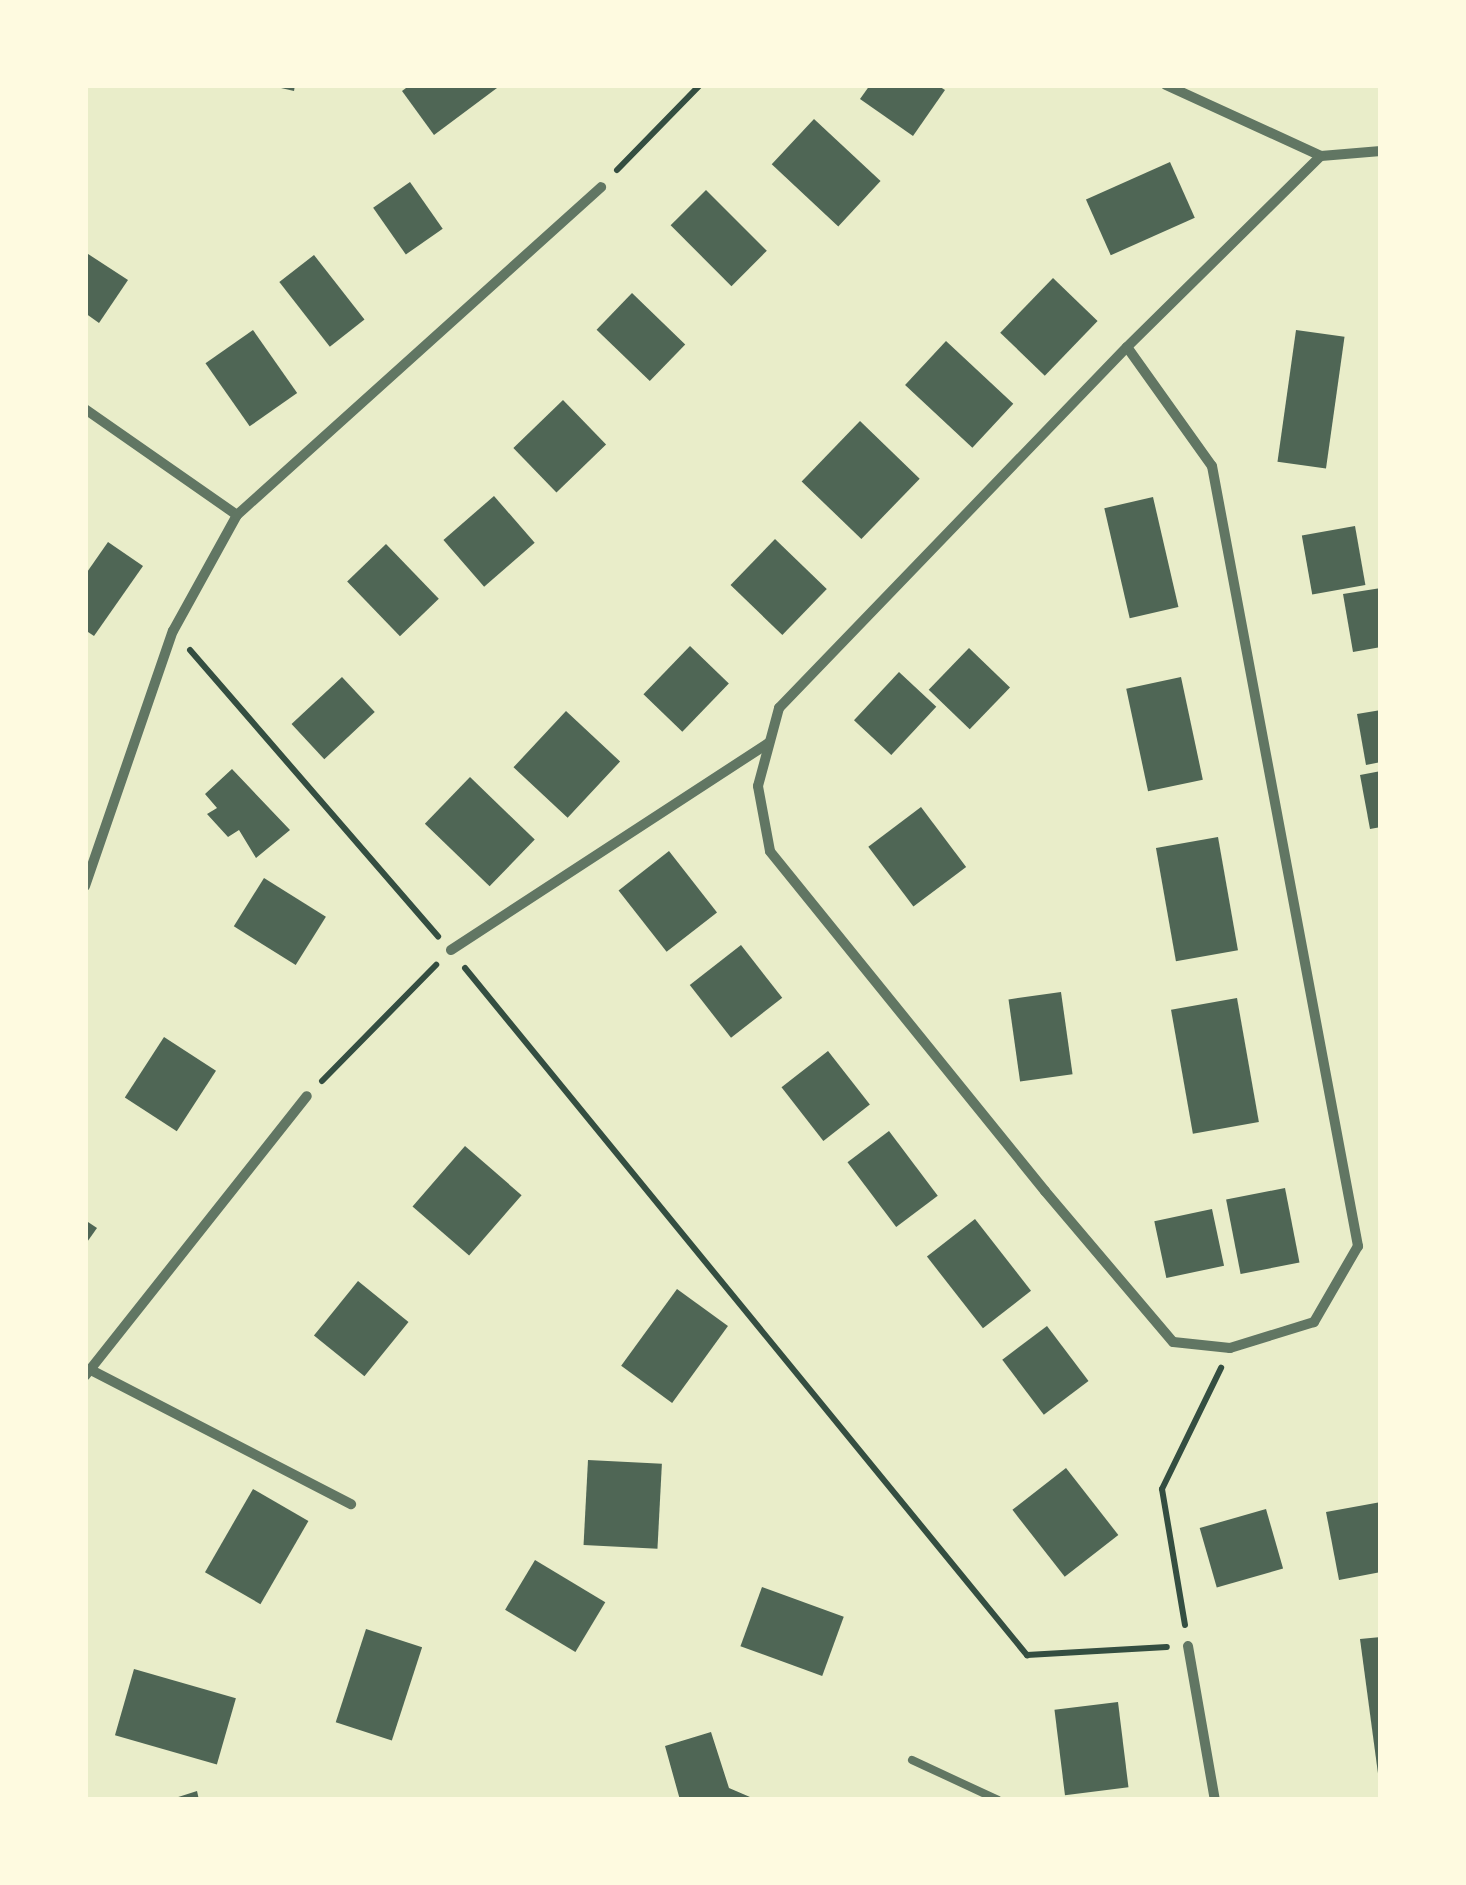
<!DOCTYPE html>
<html>
<head>
<meta charset="utf-8">
<style>
  body { margin:0 }
  #map { position:relative; width:1466px; height:1885px; overflow:hidden; background:#e9edc9; font-family:Manrope,sans-serif }
  div>[style] { position:absolute }
  [style*='--x'] { left:calc(var(--x)*1px); top:calc(var(--y)*1px); width:calc(var(--w)*1px); rotate:calc(var(--a)*1deg) }
  .building>* { inset:0; background:#4f6655; transform-origin:0 0 }
  .path>* { height:6px; margin:-3px; padding:0 3px; transform-origin:3px; border-radius:3px; background:#344e41 }
  .service>* { height:8px; margin:-4px; padding:0 4px; transform-origin:4px; border-radius:4px; background:#617663 }
  .minor>* { height:10px; margin:-5px; padding:0 5px; transform-origin:5px; border-radius:5px; background:#617663 }
  span { translate:-50% -50%; white-space:nowrap; text-align:center; line-height:1.15; -webkit-text-stroke:10px #fefae0; paint-order:stroke }
  .frame { position:absolute; inset:0; border:88px solid #fefae0; pointer-events:none }
</style>
</head>
<body>
<div id="map">
  <div class="building">
    <i style="clip-path:polygon(268px 85px,295px 85px,294px 91px)"></i>
    <i style="clip-path:polygon(410px 85px,501px 85px,434px 135px,402px 91px)"></i>
    <i style="clip-path:polygon(870px 85px,937px 85px,945px 90px,913px 136px,860px 99px)"></i>
    <i style="left:814px;top:119px;width:91px;height:62px;rotate:43deg"></i>
    <i style="left:1170px;top:162px;width:61px;height:92px;rotate:66deg"></i>
    <i style="left:410px;top:182px;width:57px;height:45px;rotate:55deg"></i>
    <i style="left:706px;top:190px;width:86px;height:50px;rotate:45deg"></i>
    <i style="clip-path:polygon(85px 252px,128px 280px,99px 323px,85px 313px)"></i>
    <i style="left:314px;top:255px;width:82px;height:44px;rotate:52deg"></i>
    <i style="left:1053px;top:278px;width:62px;height:76px;rotate:44deg"></i>
    <i style="left:632px;top:293px;width:74px;height:51px;rotate:44deg"></i>
    <i style="left:253px;top:330px;width:77px;height:58px;rotate:55deg"></i>
    <i style="left:1296px;top:330px;width:49px;height:133px;rotate:8deg"></i>
    <i style="left:946px;top:341px;width:92px;height:60px;rotate:43deg"></i>
    <i style="left:563px;top:400px;width:62px;height:69px;rotate:46deg"></i>
    <i style="left:860px;top:421px;width:83px;height:84px;rotate:44deg"></i>
    <i style="left:494px;top:496px;width:62px;height:67px;rotate:49deg"></i>
    <i style="left:1153px;top:497px;width:113px;height:50px;rotate:77deg"></i>
    <i style="left:1355px;top:526px;width:60px;height:54px;rotate:80deg"></i>
    <i style="left:775px;top:539px;width:72px;height:64px;rotate:44deg"></i>
    <i style="clip-path:polygon(108px 542px,143px 566px,94px 636px,85px 630px,85px 575px)"></i>
    <i style="left:386px;top:544px;width:76px;height:54px;rotate:46deg"></i>
    <i style="clip-path:polygon(1381px 588px,1381px 647px,1353px 652px,1343px 594px)"></i>
    <i style="left:690px;top:646px;width:54px;height:67px;rotate:44deg"></i>
    <i style="left:969px;top:648px;width:57px;height:58px;rotate:44deg"></i>
    <i style="left:899px;top:672px;width:51px;height:66px;rotate:43deg"></i>
    <i style="left:342px;top:677px;width:48px;height:69px;rotate:47deg"></i>
    <i style="left:1181px;top:677px;width:105px;height:56px;rotate:78deg"></i>
    <i style="clip-path:polygon(1381px 710px,1381px 762px,1366px 765px,1357px 714px)"></i>
    <i style="left:566px;top:711px;width:74px;height:77px;rotate:43deg"></i>
    <i style="clip-path:polygon(232px 769px,290px 830px,256px 858px,239px 830px,228px 837px,207px 814px,217px 808px,205px 794px)"></i>
    <i style="clip-path:polygon(1381px 771px,1381px 827px,1370px 829px,1360px 775px)"></i>
    <i style="left:470px;top:777px;width:90px;height:65px;rotate:44deg"></i>
    <i style="left:921px;top:807px;width:75px;height:66px;rotate:53deg"></i>
    <i style="left:1218px;top:837px;width:115px;height:63px;rotate:80deg"></i>
    <i style="left:669px;top:851px;width:78px;height:64px;rotate:52deg"></i>
    <i style="left:264px;top:878px;width:73px;height:57px;rotate:32deg"></i>
    <i style="left:741px;top:945px;width:67px;height:65px;rotate:52deg"></i>
    <i style="left:1061px;top:992px;width:83px;height:53px;rotate:82deg"></i>
    <i style="left:1237px;top:998px;width:126px;height:67px;rotate:80deg"></i>
    <i style="left:164px;top:1037px;width:62px;height:72px;rotate:33deg"></i>
    <i style="left:828px;top:1051px;width:68px;height:59px;rotate:52deg"></i>
    <i style="left:889px;top:1131px;width:81px;height:52px;rotate:53deg"></i>
    <i style="left:465px;top:1146px;width:75px;height:80px;rotate:41deg"></i>
    <i style="left:1285px;top:1188px;width:76px;height:60px;rotate:79deg"></i>
    <i style="left:1212px;top:1209px;width:58px;height:59px;rotate:78deg"></i>
    <i style="left:975px;top:1219px;width:91px;height:61px;rotate:52deg"></i>
    <i style="clip-path:polygon(85px 1220px,97px 1228px,85px 1245px)"></i>
    <i style="left:358px;top:1281px;width:65px;height:70px;rotate:39deg"></i>
    <i style="left:677px;top:1289px;width:63px;height:95px;rotate:36deg"></i>
    <i style="left:1047px;top:1326px;width:69px;height:56px;rotate:53deg"></i>
    <i style="left:588px;top:1460px;width:74px;height:85px;rotate:3deg"></i>
    <i style="left:1066px;top:1468px;width:85px;height:68px;rotate:52deg"></i>
    <i style="left:253px;top:1489px;width:64px;height:96px;rotate:30deg"></i>
    <i style="clip-path:polygon(1381px 1502px,1381px 1572px,1339px 1580px,1326px 1512px)"></i>
    <i style="left:1266px;top:1509px;width:62px;height:69px;rotate:74deg"></i>
    <i style="left:535px;top:1560px;width:82px;height:58px;rotate:31deg"></i>
    <i style="left:762px;top:1587px;width:87px;height:63px;rotate:20deg"></i>
    <i style="left:366px;top:1629px;width:59px;height:98px;rotate:18deg"></i>
    <i style="clip-path:polygon(1381px 1637px,1381px 1781px,1379px 1781px,1360px 1639px)"></i>
    <i style="left:134px;top:1669px;width:106px;height:69px;rotate:16deg"></i>
    <i style="left:1118px;top:1702px;width:86px;height:64px;rotate:83deg"></i>
    <i style="clip-path:polygon(711px 1732px,729px 1788px,757px 1800px,680px 1800px,665px 1746px)"></i>
    <i style="clip-path:polygon(197px 1791px,199px 1800px,172px 1800px,172px 1799px)"></i>
  </div>
  <div class="path">
    <i style="--x:617;--y:170;--w:119;--a:-45.7"></i>
    <i style="--x:190;--y:650;--w:379;--a:49.1"></i>
    <i style="--x:465;--y:968;--w:888;--a:50.72"></i>
    <i style="--x:1027;--y:1655;--w:140;--a:-3.3"></i>
    <i style="--x:322;--y:1081;--w:163;--a:-45.5"></i>
    <i style="--x:1185;--y:1625;--w:138;--a:-99.6"></i>
    <i style="--x:1162;--y:1489;--w:135;--a:-64"></i>
  </div>
  <div class="service">
    <i style="--x:912;--y:1760;--w:95;--a:24.9"></i>
  </div>
  <div class="minor">
    <i style="--x:1166;--y:85;--w:170;--a:24.6"></i>
    <i style="--x:1321;--y:156;--w:60;--a:-4.8"></i>
    <i style="--x:1127;--y:347;--w:146;--a:54.5"></i>
    <i style="--x:1212;--y:466;--w:794;--a:79.4"></i>
    <i style="--x:1358;--y:1246;--w:88;--a:120.1"></i>
    <i style="--x:1314;--y:1322;--w:88;--a:162.8"></i>
    <i style="--x:1230;--y:1348;--w:57;--a:-174"></i>
    <i style="--x:1173;--y:1342;--w:198;--a:-130.3"></i>
    <i style="--x:1045;--y:1191;--w:437;--a:-129"></i>
    <i style="--x:770;--y:851;--w:66;--a:-100.5"></i>
    <i style="--x:758;--y:786;--w:81;--a:-74.9"></i>
    <i style="--x:779;--y:708;--w:501;--a:-46.05"></i>
    <i style="--x:1127;--y:347;--w:272;--a:-44.6"></i>
    <i style="--x:85;--y:409;--w:185;--a:34.9"></i>
    <i style="--x:85;--y:886;--w:270;--a:-71"></i>
    <i style="--x:173;--y:631;--w:132;--a:-61.1"></i>
    <i style="--x:237;--y:515;--w:490;--a:-42"></i>
    <i style="--x:451;--y:950;--w:379;--a:-33.1"></i>
    <i style="--x:89;--y:1369;--w:295;--a:27.3"></i>
    <i style="--x:85;--y:1376;--w:357;--a:-51.6"></i>
    <i style="--x:1188;--y:1646;--w:156;--a:80.1"></i>
  </div>
  <div class="frame"></div>
</div>
</body>
</html>
